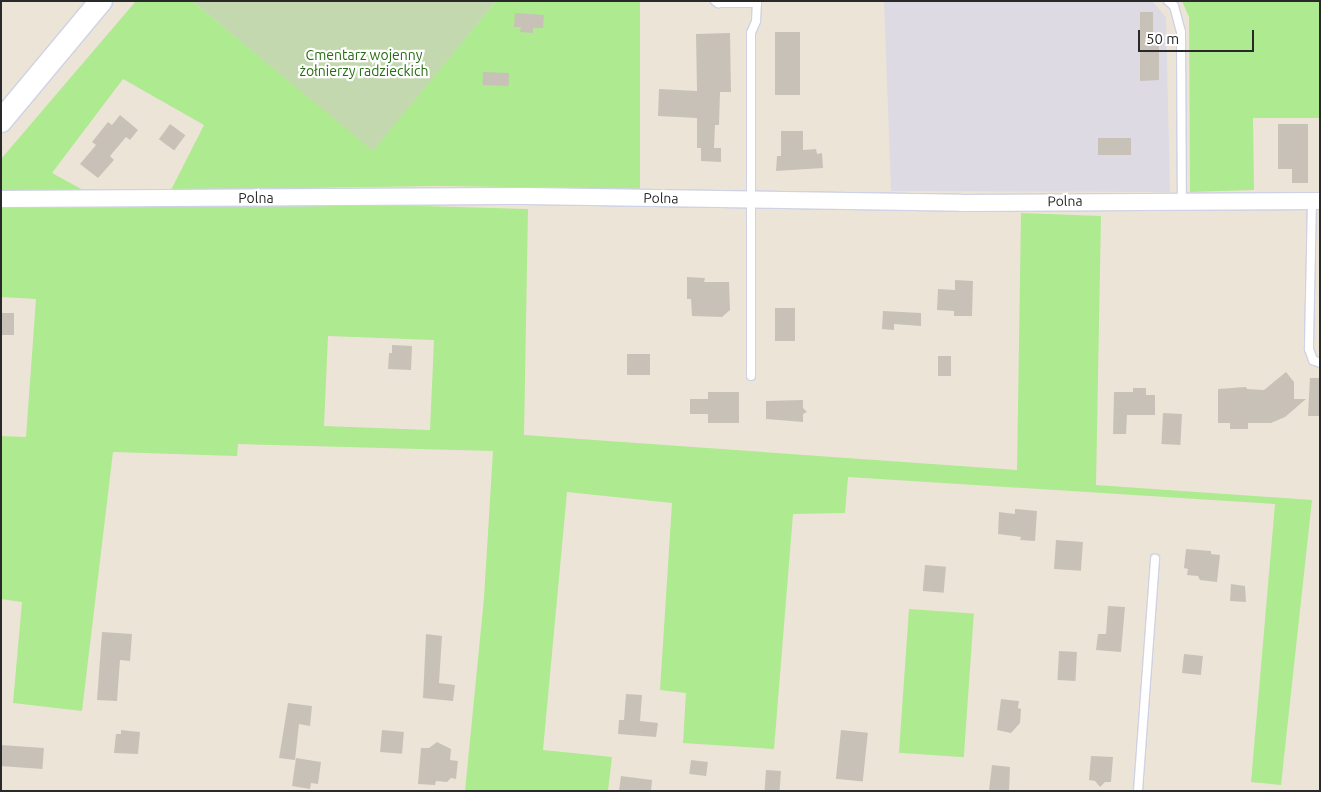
<!DOCTYPE html>
<html>
<head>
<meta charset="utf-8">
<style>
  body { margin:0 }
  #map { position:relative; width:1321px; height:792px; overflow:hidden; background:#ede4d8; font-family:Ubuntu,sans-serif }
  div>[style] { position:absolute }
  [style*='--x'] { left:calc(var(--x)*1px); top:calc(var(--y)*1px); width:calc(var(--w)*1px); rotate:calc(var(--a)*1deg) }
  .industrial>* { inset:0; background:#dddae4 }
  .green>* { inset:0; background:#aeea8f; transform-origin:0 0 }
  .cemetery>* { inset:0; background:#c3d8ae }
  .building>* { inset:0; background:#c8c1b8; transform-origin:0 0 }
  .roads { filter:drop-shadow(1px 0 #ced2e4) drop-shadow(-1px 0 #ced2e4) drop-shadow(0 1px #ced2e4) drop-shadow(0 -1px #ced2e4) }
  .lane>* { height:8px; margin:-4px; padding:0 4px; transform-origin:4px; border-radius:4px; background:#fff }
  .street>* { height:16px; margin:-8px; padding:0 8px; transform-origin:8px; border-radius:8px; background:#fff }
  .secondary>* { height:22px; margin:-11px; padding:0 11px; transform-origin:11px; border-radius:11px; background:#fff }
  span { translate:-50% -50%; white-space:nowrap; text-align:center; line-height:1.15; -webkit-text-stroke:4.5px #fff; paint-order:stroke }
  .park-label { font-size:14px; color:#266c12 }
  .street-label { font-size:14px; color:#292929 }
  .frame { position:absolute; inset:0; border:2px solid #292929; pointer-events:none }
  .scale { position:absolute; left:1138px; top:30px; width:116px; height:22px; box-sizing:border-box; border:2px solid #292929; border-top:0; padding-left:6px; font-size:15px; line-height:18px; white-space:nowrap; color:#292929; -webkit-text-stroke:4px #fff; paint-order:stroke }
</style>
</head>
<body>
<div id="map">
  <div class="industrial">
    <i style="clip-path:polygon(884px 1px,1152px 1px,1166px 17px,1170px 192px,891px 191px)"></i>
  </div>
  <div class="green">
    <i style="clip-path:polygon(136px 1px,192px 1px,373px 150px,496px 1px,640px 1px,640px 189px,437px 186px,171px 190px,204px 125px,123px 79px,52px 173px,83px 190px,1px 191px,1px 159px)"></i>
    <i style="clip-path:polygon(1182px 1px,1320px 1px,1320px 118px,1253px 118px,1254px 190px,1190px 192px,1189px 17px)"></i>
    <i style="clip-path:polygon(evenodd,1px 205px,86px 207px,387px 205px,528px 209px,524px 435px,1017px 470px,1021px 213px,1101px 216px,1096px 485px,1312px 500px,1281px 785px,1251px 782px,1275px 504px,848px 477px,845px 513px,793px 514px,774px 749px,683px 743px,686px 693px,660px 690px,672px 503px,567px 492px,543px 750px,612px 757px,608px 791px,465px 791px,484px 598px,493px 451px,238px 444px,237px 456px,113px 452px,82px 711px,13px 703px,22px 602px,1px 599px,1px 436px,26px 437px,36px 299px,1px 297px,1px 205px,328px 336px,434px 340px,430px 430px,324px 426px,328px 336px)"></i>
    <i style="left:909px;top:609px;width:65px;height:144px;rotate:4deg"></i>
  </div>
  <div class="cemetery">
    <i style="clip-path:polygon(192px 1px,496px 1px,373px 151px)"></i>
  </div>
  <div class="building">
    <i style="clip-path:polygon(1140px 12px,1153px 12px,1153px 46px,1159px 46px,1159px 80px,1140px 81px)"></i>
    <i style="clip-path:polygon(515px 13px,544px 15px,543px 28px,533px 28px,533px 33px,520px 32px,521px 27px,514px 27px)"></i>
    <i style="left:775px;top:32px;width:25px;height:63px"></i>
    <i style="clip-path:polygon(730px 33px,731px 92px,720px 92px,719px 125px,715px 125px,714px 148px,721px 148px,721px 162px,701px 161px,701px 148px,697px 148px,697px 118px,658px 116px,659px 89px,697px 91px,696px 34px)"></i>
    <i style="left:483px;top:72px;width:26px;height:13px;rotate:2deg"></i>
    <i style="clip-path:polygon(120px 115px,138px 130px,130px 140px,126px 137px,110px 156px,114px 160px,98px 178px,80px 164px,96px 145px,92px 142px,108px 122px,112px 125px)"></i>
    <i style="left:170px;top:124px;width:19px;height:19px;rotate:36deg"></i>
    <i style="clip-path:polygon(1278px 124px,1308px 124px,1308px 183px,1292px 183px,1292px 169px,1278px 169px)"></i>
    <i style="clip-path:polygon(781px 131px,803px 131px,803px 150px,816px 149px,817px 154px,822px 153px,823px 168px,776px 171px,777px 156px,781px 156px)"></i>
    <i style="left:1131px;top:138px;width:17px;height:33px;rotate:90deg"></i>
    <i style="clip-path:polygon(687px 277px,705px 278px,704px 282px,729px 282px,730px 310px,722px 317px,692px 316px,691px 299px,687px 299px)"></i>
    <i style="clip-path:polygon(955px 280px,973px 281px,972px 316px,954px 316px,954px 311px,937px 310px,938px 289px,955px 290px)"></i>
    <i style="left:775px;top:308px;width:20px;height:33px"></i>
    <i style="clip-path:polygon(883px 311px,921px 313px,921px 326px,894px 324px,894px 330px,882px 329px)"></i>
    <i style="left:1px;top:313px;width:13px;height:22px"></i>
    <i style="clip-path:polygon(392px 345px,412px 346px,411px 370px,388px 369px,389px 353px,392px 353px)"></i>
    <i style="left:627px;top:354px;width:23px;height:21px"></i>
    <i style="left:938px;top:356px;width:13px;height:20px"></i>
    <i style="clip-path:polygon(1286px 372px,1294px 382px,1294px 399px,1306px 399px,1285px 417px,1271px 423px,1248px 423px,1248px 429px,1230px 429px,1230px 423px,1218px 423px,1218px 389px,1246px 387px,1247px 389px,1264px 390px)"></i>
    <i style="clip-path:polygon(1310px 378px,1320px 378px,1320px 416px,1308px 416px)"></i>
    <i style="clip-path:polygon(1133px 388px,1146px 388px,1146px 395px,1155px 395px,1155px 415px,1127px 415px,1126px 434px,1113px 434px,1114px 392px,1133px 392px)"></i>
    <i style="clip-path:polygon(708px 392px,739px 392px,739px 423px,708px 423px,708px 414px,690px 414px,690px 399px,708px 399px)"></i>
    <i style="clip-path:polygon(803px 400px,803px 408px,807px 412px,803px 414px,803px 422px,766px 419px,766px 401px)"></i>
    <i style="left:1163px;top:413px;width:19px;height:31px;rotate:3deg"></i>
    <i style="clip-path:polygon(1015px 509px,1037px 511px,1035px 541px,1020px 540px,1021px 537px,998px 534px,999px 512px,1015px 514px)"></i>
    <i style="left:1056px;top:540px;width:27px;height:29px;rotate:4deg"></i>
    <i style="clip-path:polygon(1186px 549px,1211px 551px,1211px 554px,1220px 555px,1217px 582px,1200px 580px,1198px 576px,1187px 575px,1188px 569px,1184px 568px)"></i>
    <i style="left:925px;top:565px;width:21px;height:26px;rotate:5deg"></i>
    <i style="clip-path:polygon(1231px 584px,1245px 586px,1246px 602px,1230px 601px)"></i>
    <i style="clip-path:polygon(1108px 606px,1125px 607px,1121px 652px,1096px 650px,1098px 634px,1106px 634px)"></i>
    <i style="clip-path:polygon(102px 632px,132px 634px,130px 661px,120px 660px,117px 701px,97px 700px)"></i>
    <i style="clip-path:polygon(426px 634px,442px 636px,439px 683px,455px 685px,453px 701px,423px 698px)"></i>
    <i style="left:1059px;top:651px;width:18px;height:29px;rotate:3deg"></i>
    <i style="left:1184px;top:654px;width:19px;height:19px;rotate:6deg"></i>
    <i style="clip-path:polygon(626px 694px,642px 695px,640px 721px,658px 723px,656px 737px,618px 734px,619px 720px,624px 720px)"></i>
    <i style="clip-path:polygon(1001px 699px,1019px 701px,1018px 708px,1021px 709px,1020px 723px,1011px 733px,997px 730px)"></i>
    <i style="clip-path:polygon(288px 703px,312px 706px,310px 726px,299px 724px,295px 760px,279px 758px)"></i>
    <i style="clip-path:polygon(121px 730px,140px 732px,138px 754px,114px 753px,116px 734px,121px 734px)"></i>
    <i style="left:382px;top:730px;width:22px;height:22px;rotate:5deg"></i>
    <i style="left:841px;top:730px;width:27px;height:49px;rotate:6deg"></i>
    <i style="clip-path:polygon(437px 742px,451px 749px,450px 760px,458px 761px,456px 779px,451px 778px,447px 782px,436px 781px,435px 785px,418px 784px,421px 748px,429px 748px)"></i>
    <i style="left:1px;top:745px;width:43px;height:21px;rotate:4deg"></i>
    <i style="clip-path:polygon(1091px 756px,1113px 757px,1111px 782px,1105px 782px,1100px 787px,1095px 781px,1089px 780px)"></i>
    <i style="clip-path:polygon(296px 758px,321px 762px,318px 784px,311px 783px,310px 789px,292px 786px)"></i>
    <i style="left:691px;top:760px;width:17px;height:14px;rotate:7deg"></i>
    <i style="clip-path:polygon(992px 765px,1010px 767px,1009px 791px,989px 791px)"></i>
    <i style="left:766px;top:770px;width:15px;height:21px;rotate:4deg"></i>
    <i style="clip-path:polygon(621px 776px,652px 780px,651px 791px,619px 791px)"></i>
  </div>
  <div class="roads">
    <div class="lane">
      <i style="--x:715;--y:1;--w:4;--a:34"></i>
      <i style="--x:718;--y:3;--w:39;--a:0"></i>
      <i style="--x:1168;--y:1;--w:8;--a:40"></i>
      <i style="--x:1174;--y:6;--w:27;--a:75"></i>
      <i style="--x:1181;--y:32;--w:168;--a:89.7"></i>
      <i style="--x:1312;--y:201;--w:148;--a:91.2"></i>
      <i style="--x:1309;--y:349;--w:12;--a:70"></i>
      <i style="--x:1313;--y:360;--w:8;--a:23"></i>
      <i style="--x:751;--y:376;--w:343;--a:-90"></i>
      <i style="--x:751;--y:33;--w:13;--a:-67"></i>
      <i style="--x:756;--y:21;--w:20;--a:-87"></i>
      <i style="--x:1138;--y:791;--w:233;--a:-85.8"></i>
    </div>
    <div class="street">
      <i style="--x:1;--y:199;--w:525;--a:-0.33"></i>
      <i style="--x:526;--y:196;--w:435;--a:0.9"></i>
      <i style="--x:961;--y:203;--w:359;--a:-0.3"></i>
    </div>
    <div class="secondary">
      <i style="--x:1;--y:121;--w:156;--a:-50.2"></i>
    </div>
  </div>
  <div class="park-label">
    <span style="left:364px;top:63px">Cmentarz wojenny<br>żołnierzy radzieckich</span>
  </div>
  <div class="street-label">
    <span style="left:256px;top:198px">Polna</span>
    <span style="left:661px;top:198px;rotate:1deg">Polna</span>
    <span style="left:1065px;top:201px;rotate:-1deg">Polna</span>
  </div>
  <div class="frame"></div>
  <div class="scale">50 m</div>
</div>
</body>
</html>
